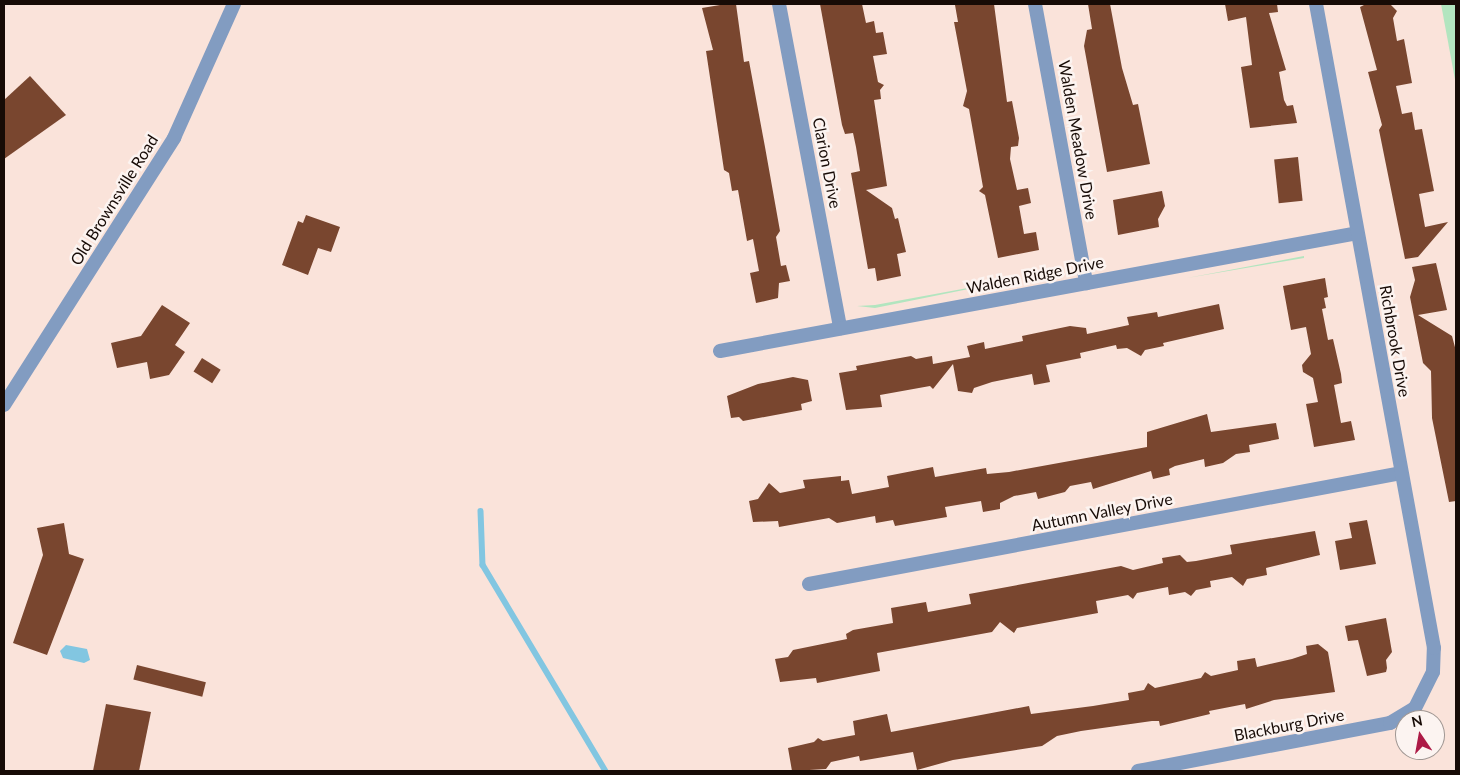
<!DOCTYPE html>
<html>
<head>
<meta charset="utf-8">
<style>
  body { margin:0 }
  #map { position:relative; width:1460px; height:775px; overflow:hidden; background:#fae3da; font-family:Lato,sans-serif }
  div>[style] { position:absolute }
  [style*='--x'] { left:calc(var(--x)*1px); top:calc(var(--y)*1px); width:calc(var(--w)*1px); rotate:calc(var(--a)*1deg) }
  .green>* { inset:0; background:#b2e5bf }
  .water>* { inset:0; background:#82c6e1 }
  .stream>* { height:5.5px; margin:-2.75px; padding:0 2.75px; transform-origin:2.75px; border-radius:2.75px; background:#82c6e1 }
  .building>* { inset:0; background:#79462f; transform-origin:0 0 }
  .minor>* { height:14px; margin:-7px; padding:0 7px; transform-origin:7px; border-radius:7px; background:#829cc1 }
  span { translate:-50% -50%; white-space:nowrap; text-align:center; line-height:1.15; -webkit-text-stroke:5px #fcf4f1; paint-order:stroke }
  .street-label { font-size:16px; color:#170b06 }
  .frame { position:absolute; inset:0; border:5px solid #170b06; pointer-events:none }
  .north { position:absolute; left:1395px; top:710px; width:50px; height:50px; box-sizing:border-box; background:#fcf4f1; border:1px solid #a09793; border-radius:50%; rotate:348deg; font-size:14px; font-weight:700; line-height:20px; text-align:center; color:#170b06 }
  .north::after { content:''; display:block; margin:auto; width:18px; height:22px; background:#ad1a46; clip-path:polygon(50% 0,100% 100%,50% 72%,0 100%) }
</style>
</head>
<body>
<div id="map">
  <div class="green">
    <i style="clip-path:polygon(1441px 4px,1456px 4px,1456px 85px)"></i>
    <i style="clip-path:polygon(1304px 256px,1304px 258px,1187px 278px)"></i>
    <i style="clip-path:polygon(1028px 277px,875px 308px,857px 306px,875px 305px)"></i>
  </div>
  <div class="water">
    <i style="clip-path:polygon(66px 645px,87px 649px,90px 660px,84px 663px,63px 658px,60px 651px)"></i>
  </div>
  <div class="stream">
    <i style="--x:481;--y:511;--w:54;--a:87.9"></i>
    <i style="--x:483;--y:565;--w:240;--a:59.2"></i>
  </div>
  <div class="building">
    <i style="clip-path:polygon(726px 4px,736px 4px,744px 62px,749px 61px,765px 147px,780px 231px,776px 237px,781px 266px,786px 265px,790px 281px,779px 283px,778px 298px,756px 303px,750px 273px,759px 271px,753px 239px,747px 241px,738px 190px,732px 191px,729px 173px,724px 170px,706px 51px,713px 50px,702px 8px)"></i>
    <i style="clip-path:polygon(820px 4px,862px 4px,866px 23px,874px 21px,876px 33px,883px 32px,887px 54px,873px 56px,878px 82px,884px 85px,880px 90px,881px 99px,874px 100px,887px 186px,866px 190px,892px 208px,895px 219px,898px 218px,906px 252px,897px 254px,901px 276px,877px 281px,875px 268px,868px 269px,851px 173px,860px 171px,856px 147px,853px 133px,845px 134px,842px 125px)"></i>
    <i style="clip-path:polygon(994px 4px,1007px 102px,1012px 101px,1019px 138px,1018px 146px,1011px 147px,1010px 159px,1017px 190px,1028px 188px,1031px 203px,1019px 206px,1024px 234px,1036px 232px,1039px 250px,998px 258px,985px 195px,979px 191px,983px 187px,969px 109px,963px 106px,967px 91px,954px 22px,958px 22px,955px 5px)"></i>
    <i style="clip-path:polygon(1088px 4px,1110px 4px,1122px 68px,1133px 105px,1138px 104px,1150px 164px,1107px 172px,1084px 46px,1087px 30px,1092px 29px)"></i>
    <i style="clip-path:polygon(1225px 4px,1277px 4px,1278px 12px,1269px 13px,1286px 70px,1279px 72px,1284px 100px,1287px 106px,1293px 105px,1297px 123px,1250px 128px,1241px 67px,1252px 65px,1246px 17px,1228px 21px)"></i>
    <i style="clip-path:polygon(1366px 4px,1390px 4px,1397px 11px,1393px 18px,1397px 41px,1404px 39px,1412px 83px,1396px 86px,1402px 114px,1412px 112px,1415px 130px,1422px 129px,1434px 191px,1419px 194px,1425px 227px,1448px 222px,1418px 257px,1405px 259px,1379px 130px,1382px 125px,1368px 72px,1377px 70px,1360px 7px)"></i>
    <i style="clip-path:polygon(30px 76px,66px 115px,4px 159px,4px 100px)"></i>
    <i style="left:1298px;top:157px;width:44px;height:24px;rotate:84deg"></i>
    <i style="clip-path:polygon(1162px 191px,1165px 206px,1158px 219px,1159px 227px,1118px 235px,1113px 200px)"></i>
    <i style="clip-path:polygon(306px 215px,340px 227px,331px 252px,318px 248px,308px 275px,282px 265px,298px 221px,303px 223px)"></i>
    <i style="clip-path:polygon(1436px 263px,1447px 310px,1418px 315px,1452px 336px,1456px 351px,1456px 501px,1449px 502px,1432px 418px,1431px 371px,1423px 363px,1410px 297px,1415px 280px,1412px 267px)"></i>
    <i style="clip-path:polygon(1325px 278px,1328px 297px,1324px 298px,1326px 308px,1322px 309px,1328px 340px,1333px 339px,1341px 374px,1342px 383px,1334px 385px,1341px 423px,1351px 421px,1355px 440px,1314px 447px,1306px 404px,1318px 402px,1313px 378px,1303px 372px,1302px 365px,1311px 354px,1306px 327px,1291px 330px,1283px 286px)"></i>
    <i style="clip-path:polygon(1219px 304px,1224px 329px,1163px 343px,1164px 346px,1145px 350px,1141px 356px,1127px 348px,1117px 349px,1116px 345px,1080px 353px,1081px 358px,1046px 365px,1050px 382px,1034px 385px,1032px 374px,992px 382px,974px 388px,972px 393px,958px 391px,953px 364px,933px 389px,930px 386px,880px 395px,882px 407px,846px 410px,839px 373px,857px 370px,856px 366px,911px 356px,916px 359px,932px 356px,933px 364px,970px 357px,967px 346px,984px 342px,985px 349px,1023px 341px,1022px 336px,1070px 326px,1086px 328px,1087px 334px,1129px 325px,1127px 317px,1157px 312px,1158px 317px)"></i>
    <i style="clip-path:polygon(162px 305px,190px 323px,175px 345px,185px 352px,169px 375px,150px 379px,147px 362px,117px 368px,111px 343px,141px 336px)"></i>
    <i style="left:202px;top:358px;width:22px;height:16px;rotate:32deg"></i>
    <i style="clip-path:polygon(793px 377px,808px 380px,812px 401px,801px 404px,802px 410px,743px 421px,739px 417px,731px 418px,727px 396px,758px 384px)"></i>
    <i style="clip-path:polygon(1207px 414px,1211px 432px,1276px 423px,1279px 439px,1249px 445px,1250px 452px,1236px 454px,1223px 463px,1205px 467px,1204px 459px,1175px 466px,1169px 469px,1170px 475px,1153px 479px,1151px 471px,1093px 489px,1091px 482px,1070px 486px,1065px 492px,1038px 499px,1036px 492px,1014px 496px,1000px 503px,1000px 509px,983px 512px,981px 501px,945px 507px,947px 517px,895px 526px,893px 520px,876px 523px,875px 516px,837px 523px,829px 518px,779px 527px,778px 521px,753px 522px,749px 501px,758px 499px,769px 483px,780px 493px,805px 488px,803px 480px,841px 476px,841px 481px,849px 480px,852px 494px,889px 487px,887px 476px,933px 467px,935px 477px,986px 468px,987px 474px,1009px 472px,1147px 447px,1147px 432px)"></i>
    <i style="clip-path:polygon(1367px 520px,1376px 564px,1340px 570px,1335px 541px,1352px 538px,1349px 523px)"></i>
    <i style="clip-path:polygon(64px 523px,69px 554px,84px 559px,47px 655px,13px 643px,43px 555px,37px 528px)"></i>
    <i style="clip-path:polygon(1315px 531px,1320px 555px,1266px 568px,1267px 575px,1247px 579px,1243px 586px,1232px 577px,1210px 581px,1211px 587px,1196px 590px,1191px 596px,1185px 592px,1169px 595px,1168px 587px,1137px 593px,1133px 599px,1128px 595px,1096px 601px,1098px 613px,1017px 628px,1014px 633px,1000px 622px,992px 632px,877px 653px,880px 671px,817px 683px,816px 678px,780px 682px,775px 659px,788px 657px,793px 650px,847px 639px,846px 634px,853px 630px,893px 623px,891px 608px,926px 602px,928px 612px,971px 604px,969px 594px,1121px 566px,1133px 570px,1163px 563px,1162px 558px,1180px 555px,1187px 562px,1196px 561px,1232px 554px,1230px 545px)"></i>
    <i style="clip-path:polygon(1386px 618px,1392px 652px,1386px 660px,1387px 668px,1386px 672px,1367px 676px,1358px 640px,1348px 641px,1345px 626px)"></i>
    <i style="clip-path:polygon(1318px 644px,1328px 652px,1335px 692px,1274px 700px,1246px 709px,1245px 704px,1209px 711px,1210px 714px,1160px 726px,1159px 721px,1152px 721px,1081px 731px,1057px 736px,1042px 746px,953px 760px,917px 770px,913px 752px,860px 761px,859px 756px,831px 762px,826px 769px,792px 771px,788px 748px,814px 742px,818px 738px,823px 741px,855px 735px,853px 721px,887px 714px,891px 732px,1029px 706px,1031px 714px,1093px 706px,1129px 700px,1128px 693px,1144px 690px,1148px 683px,1155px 688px,1201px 678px,1205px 672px,1211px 676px,1238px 670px,1237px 661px,1255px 658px,1257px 667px,1292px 659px,1307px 654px,1306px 646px)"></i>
    <i style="left:137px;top:665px;width:71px;height:15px;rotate:14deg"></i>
    <i style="clip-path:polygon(106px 704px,151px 712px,139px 771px,93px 771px)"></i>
  </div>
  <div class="minor">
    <i style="--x:779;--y:4;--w:330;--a:79.3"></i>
    <i style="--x:1035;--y:4;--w:284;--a:79.6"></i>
    <i style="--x:720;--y:351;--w:648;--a:-10.49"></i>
    <i style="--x:4;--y:405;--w:317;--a:-57.5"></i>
    <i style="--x:174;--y:138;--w:147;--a:-65.9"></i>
    <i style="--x:809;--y:584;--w:602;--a:-10.62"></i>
    <i style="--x:1138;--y:771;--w:257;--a:-10.8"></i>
    <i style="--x:1390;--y:723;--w:29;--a:-31"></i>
    <i style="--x:1415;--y:708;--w:40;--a:-63.4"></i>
    <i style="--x:1433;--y:672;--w:24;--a:-88"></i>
    <i style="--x:1434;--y:648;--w:655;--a:-100.38"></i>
  </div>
  <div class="street-label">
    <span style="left:1078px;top:140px;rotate:80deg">Walden Meadow Drive</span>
    <span style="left:827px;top:163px;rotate:79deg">Clarion Drive</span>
    <span style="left:114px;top:200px;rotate:-58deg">Old Brownsville Road</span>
    <span style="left:1035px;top:275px;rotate:-11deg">Walden Ridge Drive</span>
    <span style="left:1395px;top:341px;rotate:80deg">Richbrook Drive</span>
    <span style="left:1102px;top:512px;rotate:-11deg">Autumn Valley Drive</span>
    <span style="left:1289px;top:725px;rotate:-11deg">Blackburg Drive</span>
  </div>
  <div class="frame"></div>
  <div class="north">N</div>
</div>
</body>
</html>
